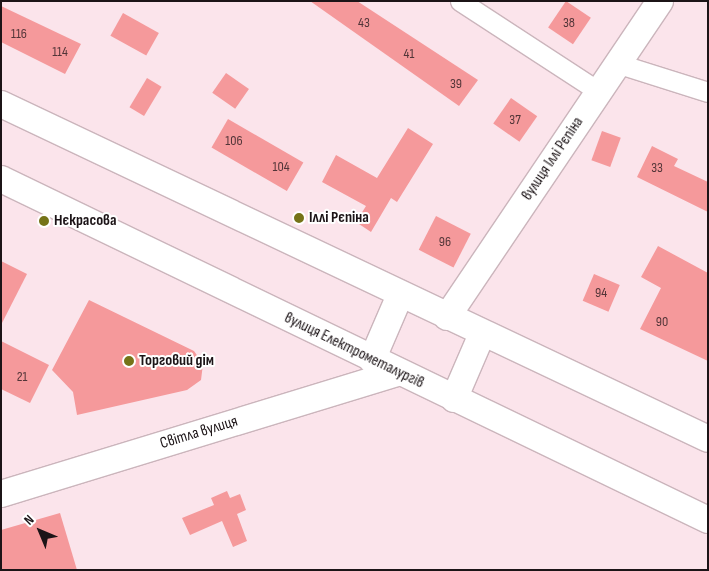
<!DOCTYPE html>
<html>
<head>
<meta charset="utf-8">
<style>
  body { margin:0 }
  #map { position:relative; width:709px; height:571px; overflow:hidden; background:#fbe4eb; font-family:"Sofia Sans Condensed",sans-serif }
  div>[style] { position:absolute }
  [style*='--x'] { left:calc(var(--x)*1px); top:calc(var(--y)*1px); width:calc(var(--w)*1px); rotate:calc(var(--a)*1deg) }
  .building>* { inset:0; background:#f5999b; transform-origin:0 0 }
  .roads { filter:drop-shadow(1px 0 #cbb5bc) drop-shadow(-1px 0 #cbb5bc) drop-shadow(0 1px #cbb5bc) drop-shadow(0 -1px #cbb5bc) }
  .street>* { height:19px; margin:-9.5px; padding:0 9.5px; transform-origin:9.5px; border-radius:9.5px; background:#fff }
  .secondary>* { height:26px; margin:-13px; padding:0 13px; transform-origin:13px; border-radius:13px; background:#fff }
  .dots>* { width:14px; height:14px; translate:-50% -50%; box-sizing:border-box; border:2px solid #fff; border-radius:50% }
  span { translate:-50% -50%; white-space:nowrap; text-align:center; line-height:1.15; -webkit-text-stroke:4px #fff; paint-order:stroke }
  .number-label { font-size:14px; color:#523538 }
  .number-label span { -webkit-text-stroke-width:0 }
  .street-label { font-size:16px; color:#1c1417 }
  .poi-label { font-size:16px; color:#1c1417; font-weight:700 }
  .left { translate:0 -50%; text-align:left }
  .frame { position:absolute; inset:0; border:2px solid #1c1417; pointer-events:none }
  .north { position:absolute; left:15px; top:506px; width:50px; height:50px; -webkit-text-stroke:4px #fff; paint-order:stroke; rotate:315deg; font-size:14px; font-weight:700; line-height:20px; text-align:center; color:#1c1417 }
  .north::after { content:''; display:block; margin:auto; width:18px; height:22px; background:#1c1417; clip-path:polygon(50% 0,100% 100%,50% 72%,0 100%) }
</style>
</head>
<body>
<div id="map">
  <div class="building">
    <i style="clip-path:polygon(310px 1px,357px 1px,478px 80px,459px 106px)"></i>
    <i style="left:566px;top:1px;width:30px;height:32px;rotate:34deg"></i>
    <i style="clip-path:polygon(1px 6px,81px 44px,65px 74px,1px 42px)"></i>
    <i style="left:123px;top:13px;width:41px;height:26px;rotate:29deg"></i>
    <i style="left:226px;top:73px;width:28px;height:24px;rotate:35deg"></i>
    <i style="left:147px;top:78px;width:17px;height:34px;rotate:31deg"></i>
    <i style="left:511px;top:98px;width:32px;height:31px;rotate:35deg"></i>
    <i style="left:228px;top:119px;width:87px;height:33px;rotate:30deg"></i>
    <i style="clip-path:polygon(408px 128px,433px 144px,397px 202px,391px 198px,371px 232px,356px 222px,366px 206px,322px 182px,336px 155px,377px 178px)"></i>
    <i style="left:602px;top:131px;width:20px;height:31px;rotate:20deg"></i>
    <i style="clip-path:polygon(652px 146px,678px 159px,674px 166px,708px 182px,708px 212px,637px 177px)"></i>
    <i style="left:436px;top:216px;width:39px;height:38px;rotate:27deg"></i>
    <i style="clip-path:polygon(658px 246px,708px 273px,708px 361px,640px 329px,661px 288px,641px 277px)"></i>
    <i style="clip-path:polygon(1px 261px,27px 274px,1px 325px)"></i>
    <i style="left:594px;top:274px;width:28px;height:29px;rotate:23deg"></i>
    <i style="clip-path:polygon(89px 300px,194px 351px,203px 364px,201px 380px,187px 390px,77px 415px,73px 392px,52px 370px)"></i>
    <i style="clip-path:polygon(1px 341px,49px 365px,30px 403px,1px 389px)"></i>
    <i style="clip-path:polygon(227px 491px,230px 498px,240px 494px,246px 510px,237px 514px,247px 541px,233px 547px,222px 521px,190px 535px,182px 518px,214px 505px,211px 498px)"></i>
    <i style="clip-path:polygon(60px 513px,77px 570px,1px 570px,1px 530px)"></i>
  </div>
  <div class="roads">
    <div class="street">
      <i style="--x:460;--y:1;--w:165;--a:33.1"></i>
      <i style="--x:616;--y:63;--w:96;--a:17.5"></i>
    </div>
    <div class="secondary">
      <i style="--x:1;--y:104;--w:782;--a:25.35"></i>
      <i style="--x:1;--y:179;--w:785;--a:25.75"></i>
      <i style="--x:447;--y:317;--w:381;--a:-56"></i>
      <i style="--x:372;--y:360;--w:71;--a:-66.7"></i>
      <i style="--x:454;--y:399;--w:71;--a:-66.7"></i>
      <i style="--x:1;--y:494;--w:414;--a:-17"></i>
    </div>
  </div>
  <div class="dots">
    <i style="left:299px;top:218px;background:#757318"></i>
    <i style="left:44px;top:221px;background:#757318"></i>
    <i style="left:129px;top:361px;background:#757318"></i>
  </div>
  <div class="number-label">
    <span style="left:364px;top:23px">43</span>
    <span style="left:569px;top:23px">38</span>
    <span style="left:19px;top:34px">116</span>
    <span style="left:60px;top:52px">114</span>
    <span style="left:409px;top:54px">41</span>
    <span style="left:456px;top:84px">39</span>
    <span style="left:515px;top:120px">37</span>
    <span style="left:234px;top:141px">106</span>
    <span style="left:281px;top:167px">104</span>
    <span style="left:657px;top:168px">33</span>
    <span style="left:445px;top:242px">96</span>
    <span style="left:601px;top:293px">94</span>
    <span style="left:662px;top:322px">90</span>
    <span style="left:22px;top:377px">21</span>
  </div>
  <div class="street-label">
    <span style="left:553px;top:159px;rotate:-56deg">вулиця Іллі Рєпіна</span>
    <span style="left:354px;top:351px;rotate:26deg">вулиця Електрометалургів</span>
    <span style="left:199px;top:433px;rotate:-17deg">Світла вулиця</span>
  </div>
  <div class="poi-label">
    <span class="left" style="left:309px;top:218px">Іллі Рєпіна</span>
    <span class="left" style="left:54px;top:221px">Нєкрасова</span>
    <span class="left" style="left:139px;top:361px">Торговий дім</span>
  </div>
  <div class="frame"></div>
  <div class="north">N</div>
</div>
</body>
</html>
